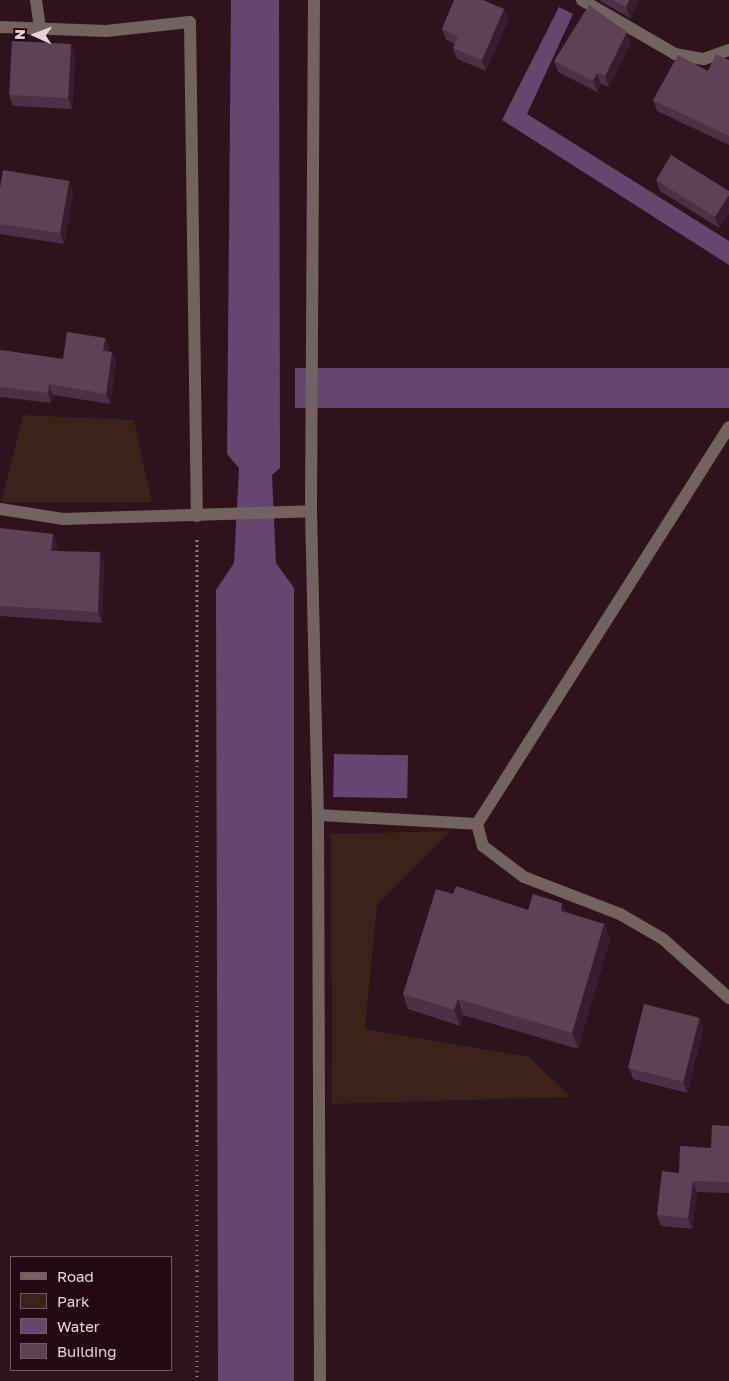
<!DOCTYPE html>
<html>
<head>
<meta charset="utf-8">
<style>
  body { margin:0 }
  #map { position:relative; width:729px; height:1381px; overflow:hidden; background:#2c131c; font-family:"Golos Text",sans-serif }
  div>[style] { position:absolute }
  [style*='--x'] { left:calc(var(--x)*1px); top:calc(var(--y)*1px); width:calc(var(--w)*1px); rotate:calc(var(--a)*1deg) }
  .green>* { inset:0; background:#3b2117 }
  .water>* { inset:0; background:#62486e; transform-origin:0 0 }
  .path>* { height:3px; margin-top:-1.5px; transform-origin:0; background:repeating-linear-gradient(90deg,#917b82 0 1px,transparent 0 5px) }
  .minor>* { height:12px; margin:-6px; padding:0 6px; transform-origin:6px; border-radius:6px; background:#726362 }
  .wall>* { inset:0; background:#493242 }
  .shaded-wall>* { inset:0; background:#361e2c }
  .building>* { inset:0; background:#5a4453; transform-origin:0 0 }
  span { translate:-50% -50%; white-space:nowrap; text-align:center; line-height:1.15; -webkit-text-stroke:4.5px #220913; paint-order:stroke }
  .legend { position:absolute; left:10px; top:1256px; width:162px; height:115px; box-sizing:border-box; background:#220913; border:1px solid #715a62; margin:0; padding:6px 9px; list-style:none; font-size:15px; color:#e7d4d9 }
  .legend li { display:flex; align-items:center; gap:10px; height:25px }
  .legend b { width:25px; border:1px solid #715a62 }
  .north { position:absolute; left:10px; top:10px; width:50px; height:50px; -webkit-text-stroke:4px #220913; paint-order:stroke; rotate:272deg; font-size:14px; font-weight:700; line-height:20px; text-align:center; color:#e7d4d9 }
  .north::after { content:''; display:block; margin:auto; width:18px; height:22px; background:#e7d4d9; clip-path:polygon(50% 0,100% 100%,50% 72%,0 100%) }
</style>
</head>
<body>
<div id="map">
  <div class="green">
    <i style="clip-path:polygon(23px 415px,134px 420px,152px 502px,1px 502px)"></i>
    <i style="clip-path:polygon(450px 831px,377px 905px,365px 1029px,529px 1057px,571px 1097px,332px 1104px,331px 834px)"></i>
  </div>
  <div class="water">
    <i style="clip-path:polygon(231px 0,279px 0,280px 468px,272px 475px,276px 563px,294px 588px,294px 1381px,218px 1381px,216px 590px,234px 563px,239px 468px,227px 454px)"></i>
    <i style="clip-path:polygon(559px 7px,573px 14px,527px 114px,729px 241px,729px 265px,502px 120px)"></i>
    <i style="left:729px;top:368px;width:40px;height:434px;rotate:90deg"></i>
    <i style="left:334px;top:754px;width:74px;height:43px;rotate:1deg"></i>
  </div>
  <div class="path">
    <i style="--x:197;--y:1381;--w:842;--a:-90"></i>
  </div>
  <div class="minor">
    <i style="--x:36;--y:0;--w:29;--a:82"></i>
    <i style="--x:314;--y:0;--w:511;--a:90.34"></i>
    <i style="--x:311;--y:511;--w:304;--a:88.7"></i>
    <i style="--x:318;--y:815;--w:566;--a:89.8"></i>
    <i style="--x:582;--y:0;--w:108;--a:30.1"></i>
    <i style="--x:675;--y:54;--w:29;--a:10"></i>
    <i style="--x:704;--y:59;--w:27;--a:-20"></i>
    <i style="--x:0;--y:27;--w:106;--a:2.2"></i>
    <i style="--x:106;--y:31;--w:84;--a:-6.1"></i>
    <i style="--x:190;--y:22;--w:494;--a:89.2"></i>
    <i style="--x:729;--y:427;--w:470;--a:122.4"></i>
    <i style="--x:477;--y:824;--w:23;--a:75"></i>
    <i style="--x:483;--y:846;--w:51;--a:37.1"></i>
    <i style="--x:524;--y:877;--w:103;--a:21.1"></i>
    <i style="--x:620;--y:914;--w:50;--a:30.2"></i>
    <i style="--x:663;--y:939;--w:89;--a:41.8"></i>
    <i style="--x:0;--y:509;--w:64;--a:9"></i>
    <i style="--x:63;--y:519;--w:248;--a:-1.8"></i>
    <i style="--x:318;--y:815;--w:159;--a:3.2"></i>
  </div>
  <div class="wall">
    <i style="clip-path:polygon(600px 0,639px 0,630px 18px,600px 1px)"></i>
    <i style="clip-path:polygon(504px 9px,508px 20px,486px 71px,457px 59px,453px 48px,455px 44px,446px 40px,442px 29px)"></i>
    <i style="clip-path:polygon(631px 43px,609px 87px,601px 84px,597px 92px,558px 72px,554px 61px)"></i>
    <i style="clip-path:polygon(71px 44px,75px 55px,72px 109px,13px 106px,9px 95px)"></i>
    <i style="clip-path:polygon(729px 60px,729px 145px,657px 111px,653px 100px)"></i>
    <i style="clip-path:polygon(656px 180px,729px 191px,729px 213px,719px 228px,660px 191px)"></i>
    <i style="clip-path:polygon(69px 181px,73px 192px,64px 244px,0 234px,0 188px)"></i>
    <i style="clip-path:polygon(105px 338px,109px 348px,108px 352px,112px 352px,116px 362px,110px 404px,53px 395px,51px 403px,0 397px,0 350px,63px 359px)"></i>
    <i style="clip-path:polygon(0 528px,57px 545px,56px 551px,104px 563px,102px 623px,0 616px)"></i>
    <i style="clip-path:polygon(453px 894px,528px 910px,566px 912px,604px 924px,610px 939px,578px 1049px,463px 1015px,460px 1026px,408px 1009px,403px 994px)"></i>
    <i style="clip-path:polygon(699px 1018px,703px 1029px,687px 1093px,633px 1079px,629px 1068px)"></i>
    <i style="clip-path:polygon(729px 1126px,729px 1193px,697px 1192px,692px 1229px,661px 1226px,657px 1215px,679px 1173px,711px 1148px)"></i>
  </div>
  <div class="shaded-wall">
    <i style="clip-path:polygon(629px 0,639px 0,630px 18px,626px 7px)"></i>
    <i style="clip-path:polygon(504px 9px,508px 20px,486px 71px,482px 60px)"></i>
    <i style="clip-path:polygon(627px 32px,631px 43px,609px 87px,605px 76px)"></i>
    <i style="clip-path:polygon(71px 44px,75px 55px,72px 109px,68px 98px)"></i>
    <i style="clip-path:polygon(597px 73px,601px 84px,597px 92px,593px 81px)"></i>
    <i style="clip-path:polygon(69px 181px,73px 192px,64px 244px,60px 233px)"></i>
    <i style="clip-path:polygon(729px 195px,729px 213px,719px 228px,715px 217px)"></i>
    <i style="clip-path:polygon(105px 338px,109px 348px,107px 361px,103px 351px)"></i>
    <i style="clip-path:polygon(112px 352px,116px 362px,110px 404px,106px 394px)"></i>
    <i style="clip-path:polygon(49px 384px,53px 395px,51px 403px,48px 393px)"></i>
    <i style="clip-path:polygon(53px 534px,57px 545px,55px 562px,51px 551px)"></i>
    <i style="clip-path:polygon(100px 552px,104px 563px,102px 623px,98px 612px)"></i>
    <i style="clip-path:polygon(562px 903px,568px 919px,561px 911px)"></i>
    <i style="clip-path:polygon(604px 924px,610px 939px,578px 1049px,572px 1033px)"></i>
    <i style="clip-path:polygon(458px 999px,463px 1015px,460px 1026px,454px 1010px)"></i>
    <i style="clip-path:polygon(699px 1018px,703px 1029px,687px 1093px,683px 1082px)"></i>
    <i style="clip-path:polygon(693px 1181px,697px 1192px,692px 1229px,688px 1218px)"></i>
  </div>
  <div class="building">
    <i style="clip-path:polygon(454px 0,483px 0,504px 9px,482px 60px,453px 48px,458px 36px,442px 29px)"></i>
    <i style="clip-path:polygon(613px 0,629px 0,626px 7px)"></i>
    <i style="clip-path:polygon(589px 5px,627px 32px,605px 76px,597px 73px,593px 81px,554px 61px)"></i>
    <i style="left:12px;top:41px;width:59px;height:54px;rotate:3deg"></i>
    <i style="clip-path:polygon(716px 54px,729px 60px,729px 136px,653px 100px,678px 55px,708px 71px)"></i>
    <i style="clip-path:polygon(671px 155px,729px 191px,729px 195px,715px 217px,656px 180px)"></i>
    <i style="clip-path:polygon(3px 170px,69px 181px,60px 233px,0 224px,0 188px)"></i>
    <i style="clip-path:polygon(67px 332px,105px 338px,103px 351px,112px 352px,106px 394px,49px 384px,48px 393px,0 387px,0 350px,63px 359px)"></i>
    <i style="clip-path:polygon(0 528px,53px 534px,51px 551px,100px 552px,98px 612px,0 606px)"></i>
    <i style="clip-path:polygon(456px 886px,528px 910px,533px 894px,562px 903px,561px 911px,604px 924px,572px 1033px,458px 999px,454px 1010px,403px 994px,436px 889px,453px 894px)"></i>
    <i style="left:644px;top:1004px;width:57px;height:66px;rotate:14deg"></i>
    <i style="clip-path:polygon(712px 1125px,729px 1126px,729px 1182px,693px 1181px,688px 1218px,657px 1215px,662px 1171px,679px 1173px,680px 1146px,711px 1148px)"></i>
  </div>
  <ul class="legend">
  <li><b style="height:6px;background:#726362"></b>Road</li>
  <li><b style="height:14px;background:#3b2117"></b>Park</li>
  <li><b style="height:14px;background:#62486e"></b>Water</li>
  <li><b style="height:14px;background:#5a4453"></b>Building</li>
  </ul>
  <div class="north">N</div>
</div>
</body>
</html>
